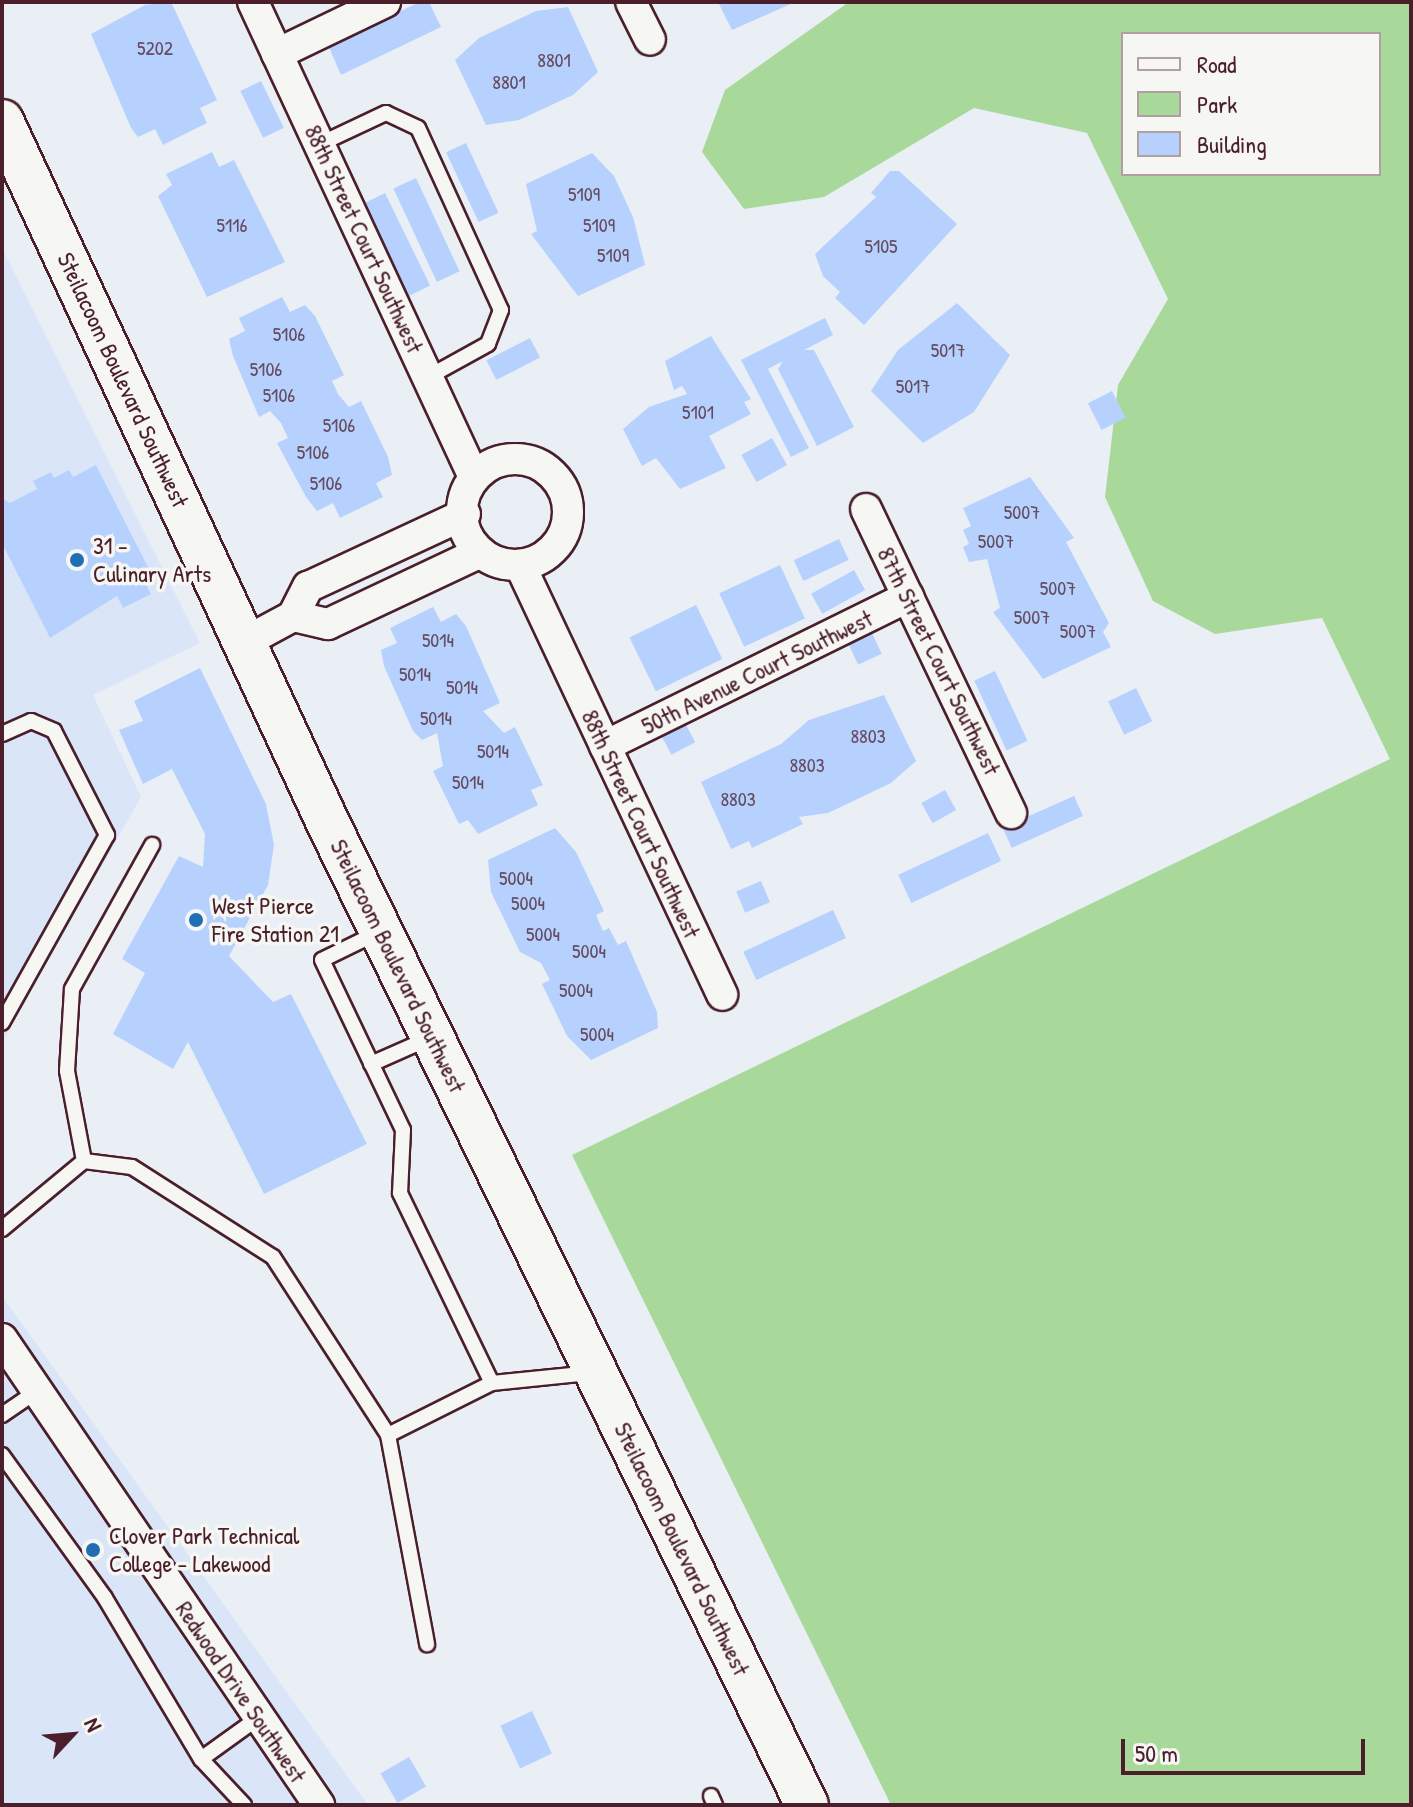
<!DOCTYPE html>
<html>
<head>
<meta charset="utf-8">
<style>
  body { margin:0 }
  #map { position:relative; width:1413px; height:1807px; overflow:hidden; background:#e9eff5; font-family:"Patrick Hand",sans-serif }
  div>[style] { position:absolute }
  [style*='--x'] { left:calc(var(--x)*1px); top:calc(var(--y)*1px); width:calc(var(--w)*1px); rotate:calc(var(--a)*1deg) }
  .built>* { inset:0; background:#dae6f8 }
  .green>* { inset:0; background:#a8d99a }
  .building>* { inset:0; background:#b7d1ff; transform-origin:0 0 }
  .roads { filter:drop-shadow(2px 0 #4a1f2b) drop-shadow(-2px 0 #4a1f2b) drop-shadow(0 2px #4a1f2b) drop-shadow(0 -2px #4a1f2b) }
  .service>* { height:14px; margin:-7px; padding:0 7px; transform-origin:7px; border-radius:7px; background:#f6f6f2 }
  .minor>* { height:30px; margin:-15px; padding:0 15px; transform-origin:15px; border-radius:15px; background:#f6f6f2 }
  .minor>.ring { margin:-15px; padding:0; box-sizing:content-box; background:none; border:30px solid #f6f6f2; border-radius:50% }
  .secondary>* { height:42px; margin:-21px; padding:0 21px; transform-origin:21px; border-radius:21px; background:#f6f6f2 }
  .dots>* { width:22px; height:22px; translate:-50% -50%; box-sizing:border-box; border:4px solid #f6f6f2; border-radius:50% }
  span { translate:-50% -50%; white-space:nowrap; text-align:center; line-height:1.15; -webkit-text-stroke:7px #f6f6f2; paint-order:stroke }
  .number-label { font-size:20px; color:#654c60 }
  .number-label span { -webkit-text-stroke-width:0 }
  .street-label { font-size:24px; color:#4a1f2b }
  .poi-label { font-size:24px; color:#4a1f2b }
  .left { translate:0 -50%; text-align:left }
  .frame { position:absolute; inset:0; border:4px solid #4a1f2b; pointer-events:none }
  .legend { position:absolute; left:1121px; top:32px; width:260px; height:144px; box-sizing:border-box; background:#f6f6f2; border:2px solid #b1a0a2; margin:0; padding:10px 14px; list-style:none; font-size:24px; color:#4a1f2b }
  .legend li { display:flex; align-items:center; gap:16px; height:40px }
  .legend b { width:40px; border:2px solid #b1a0a2 }
  .north { position:absolute; left:32px; top:1695px; width:80px; height:80px; -webkit-text-stroke:6px #f6f6f2; paint-order:stroke; rotate:64deg; font-size:22px; font-weight:700; line-height:32px; text-align:center; color:#4a1f2b }
  .north::after { content:''; display:block; margin:auto; width:28px; height:36px; background:#4a1f2b; clip-path:polygon(50% 0,100% 100%,50% 72%,0 100%) }
  .scale { position:absolute; left:1121px; top:1739px; width:244px; height:36px; box-sizing:border-box; border:4px solid #4a1f2b; border-top:0; padding-left:10px; font-size:24px; line-height:28px; white-space:nowrap; color:#4a1f2b; -webkit-text-stroke:6px #f6f6f2; paint-order:stroke }
</style>
</head>
<body>
<div id="map">
  <div class="built">
    <i style="clip-path:polygon(2px 248px,200px 643px,93px 695px,141px 797px,2px 1042px)"></i>
    <i style="clip-path:polygon(2px 1296px,368px 1805px,2px 1805px)"></i>
  </div>
  <div class="green">
    <i style="clip-path:polygon(evenodd,849px 2px,1411px 2px,1411px 1805px,891px 1805px,572px 1155px,1390px 759px,1322px 618px,1215px 634px,1153px 601px,1105px 497px,1118px 385px,1168px 299px,1087px 133px,974px 108px,824px 197px,744px 209px,702px 152px,725px 90px,849px 2px,1123px 34px,1379px 34px,1379px 174px,1123px 174px,1123px 34px)"></i>
  </div>
  <div class="building">
    <i style="clip-path:polygon(171px 2px,217px 100px,200px 108px,207px 123px,163px 145px,155px 129px,138px 137px,131px 128px,91px 34px,145px 5px)"></i>
    <i style="clip-path:polygon(420px 2px,429px 2px,441px 27px,341px 75px,328px 45px)"></i>
    <i style="clip-path:polygon(718px 2px,795px 2px,732px 30px)"></i>
    <i style="clip-path:polygon(568px 7px,598px 72px,573px 95px,519px 120px,486px 125px,455px 60px,479px 38px,536px 11px)"></i>
    <i style="left:261px;top:81px;width:52px;height:23px;rotate:64deg"></i>
    <i style="left:466px;top:143px;width:77px;height:22px;rotate:65deg"></i>
    <i style="clip-path:polygon(212px 152px,219px 167px,234px 160px,285px 262px,207px 297px,158px 196px,172px 185px,166px 174px)"></i>
    <i style="clip-path:polygon(592px 153px,614px 176px,633px 217px,645px 265px,578px 296px,531px 234px,537px 231px,526px 184px)"></i>
    <i style="clip-path:polygon(890px 171px,899px 171px,957px 224px,864px 325px,835px 298px,840px 292px,823px 276px,815px 254px,876px 197px,871px 193px)"></i>
    <i style="left:416px;top:178px;width:103px;height:25px;rotate:65deg"></i>
    <i style="left:385px;top:193px;width:103px;height:26px;rotate:64deg"></i>
    <i style="clip-path:polygon(282px 297px,290px 312px,305px 305px,315px 316px,344px 375px,332px 381px,338px 394px,349px 407px,361px 401px,388px 457px,392px 475px,376px 483px,383px 497px,340px 518px,333px 503px,317px 511px,306px 497px,277px 443px,288px 438px,281px 423px,270px 411px,259px 417px,233px 356px,229px 339px,245px 331px,239px 318px)"></i>
    <i style="clip-path:polygon(957px 303px,1010px 355px,974px 412px,923px 443px,871px 391px,898px 350px)"></i>
    <i style="clip-path:polygon(825px 318px,833px 335px,804px 350px,814px 350px,854px 427px,817px 446px,778px 369px,783px 361px,768px 369px,809px 448px,791px 457px,741px 360px)"></i>
    <i style="clip-path:polygon(711px 336px,751px 399px,744px 402px,751px 414px,709px 436px,726px 468px,680px 489px,656px 458px,642px 466px,623px 429px,649px 407px,687px 394px,682px 386px,674px 390px,665px 361px)"></i>
    <i style="left:530px;top:338px;width:22px;height:49px;rotate:63deg"></i>
    <i style="left:1112px;top:391px;width:30px;height:27px;rotate:63deg"></i>
    <i style="left:772px;top:438px;width:31px;height:35px;rotate:61deg"></i>
    <i style="clip-path:polygon(96px 465px,153px 577px,145px 583px,151px 594px,123px 608px,117px 596px,50px 638px,2px 543px,2px 498px,10px 503px,37px 489px,33px 481px,51px 472px,54px 478px,69px 470px,73px 477px)"></i>
    <i style="clip-path:polygon(1030px 477px,1074px 538px,1066px 542px,1109px 623px,1103px 632px,1111px 647px,1043px 679px,993px 612px,1000px 608px,987px 559px,969px 562px,963px 547px,969px 544px,963px 530px,971px 526px,963px 508px)"></i>
    <i style="left:839px;top:539px;width:23px;height:50px;rotate:65deg"></i>
    <i style="left:780px;top:565px;width:59px;height:67px;rotate:65deg"></i>
    <i style="left:854px;top:570px;width:23px;height:49px;rotate:61deg"></i>
    <i style="left:696px;top:605px;width:60px;height:74px;rotate:64deg"></i>
    <i style="clip-path:polygon(433px 607px,441px 622px,456px 614px,466px 626px,500px 703px,483px 711px,504px 733px,515px 727px,543px 785px,531px 790px,538px 805px,478px 834px,468px 820px,459px 824px,433px 771px,443px 766px,437px 733px,422px 740px,413px 731px,384px 666px,381px 650px,397px 643px,390px 628px)"></i>
    <i style="left:872px;top:633px;width:23px;height:26px;rotate:65deg"></i>
    <i style="clip-path:polygon(200px 668px,266px 804px,274px 845px,268px 885px,229px 956px,273px 1002px,291px 994px,367px 1144px,264px 1194px,188px 1042px,173px 1069px,113px 1034px,145px 973px,122px 959px,179px 856px,203px 867px,205px 834px,172px 769px,143px 784px,119px 730px,143px 721px,134px 701px)"></i>
    <i style="left:995px;top:671px;width:77px;height:23px;rotate:65deg"></i>
    <i style="left:1136px;top:688px;width:37px;height:31px;rotate:64deg"></i>
    <i style="clip-path:polygon(884px 695px,916px 761px,891px 783px,828px 813px,799px 817px,803px 824px,752px 848px,749px 841px,731px 849px,701px 782px,781px 744px,809px 720px)"></i>
    <i style="left:684px;top:721px;width:24px;height:27px;rotate:62deg"></i>
    <i style="left:945px;top:790px;width:23px;height:27px;rotate:61deg"></i>
    <i style="left:1074px;top:796px;width:22px;height:78px;rotate:66deg"></i>
    <i style="clip-path:polygon(555px 828px,576px 852px,604px 911px,596px 915px,603px 931px,609px 928px,618px 945px,626px 941px,657px 1012px,658px 1028px,591px 1060px,567px 1036px,542px 984px,550px 980px,541px 963px,520px 952px,491px 892px,488px 860px)"></i>
    <i style="left:988px;top:833px;width:31px;height:99px;rotate:65deg"></i>
    <i style="left:761px;top:881px;width:23px;height:27px;rotate:67deg"></i>
    <i style="left:833px;top:910px;width:31px;height:99px;rotate:65deg"></i>
    <i style="left:532px;top:1711px;width:47px;height:35px;rotate:65deg"></i>
    <i style="left:409px;top:1757px;width:34px;height:33px;rotate:60deg"></i>
  </div>
  <div class="roads">
    <div class="service">
      <i style="--x:320;--y:144;--w:73;--a:-25.2"></i>
      <i style="--x:386;--y:113;--w:35;--a:25"></i>
      <i style="--x:418;--y:128;--w:200;--a:65.5"></i>
      <i style="--x:501;--y:310;--w:36;--a:111"></i>
      <i style="--x:488;--y:344;--w:68;--a:151.2"></i>
      <i style="--x:2;--y:734;--w:32;--a:-24"></i>
      <i style="--x:31;--y:721;--w:25;--a:23"></i>
      <i style="--x:54;--y:731;--w:117;--a:63"></i>
      <i style="--x:107;--y:835;--w:215;--a:119.2"></i>
      <i style="--x:377;--y:933;--w:61;--a:153.9"></i>
      <i style="--x:322;--y:960;--w:188;--a:64.5"></i>
      <i style="--x:403;--y:1130;--w:63;--a:92.7"></i>
      <i style="--x:400;--y:1193;--w:211;--a:64.2"></i>
      <i style="--x:371;--y:1064;--w:64;--a:-23.8"></i>
      <i style="--x:84;--y:1161;--w:92;--a:-100.7"></i>
      <i style="--x:67;--y:1071;--w:82;--a:-86.5"></i>
      <i style="--x:72;--y:989;--w:165;--a:-60.9"></i>
      <i style="--x:2;--y:1229;--w:107;--a:-39.7"></i>
      <i style="--x:84;--y:1161;--w:48;--a:7.1"></i>
      <i style="--x:132;--y:1167;--w:167;--a:32.6"></i>
      <i style="--x:273;--y:1257;--w:212;--a:57.1"></i>
      <i style="--x:388;--y:1435;--w:213;--a:79.4"></i>
      <i style="--x:2;--y:1415;--w:42;--a:-34.4"></i>
      <i style="--x:388;--y:1435;--w:116;--a:-26.6"></i>
      <i style="--x:492;--y:1383;--w:100;--a:-5.8"></i>
      <i style="--x:2;--y:1455;--w:176;--a:54.2"></i>
      <i style="--x:105;--y:1598;--w:187;--a:59.2"></i>
      <i style="--x:201;--y:1759;--w:63;--a:46.9"></i>
      <i style="--x:201;--y:1759;--w:70;--a:-35.7"></i>
      <i style="--x:711;--y:1796;--w:10;--a:66"></i>
    </div>
    <div class="minor">
      <i style="--x:253;--y:2;--w:524;--a:65.05"></i>
      <i style="--x:631;--y:2;--w:42;--a:63.4"></i>
      <i style="--x:277;--y:54;--w:120;--a:-25.7"></i>
      <i class="ring" style="left:462px;top:459px;width:76px;height:76px"></i>
      <i style="--x:866;--y:509;--w:337;--a:64.5"></i>
      <i style="--x:520;--y:565;--w:475;--a:64.8"></i>
      <i style="--x:293;--y:616;--w:36;--a:13"></i>
      <i style="--x:328;--y:624;--w:167;--a:-25.2"></i>
      <i style="--x:245;--y:642;--w:55;--a:-28.4"></i>
      <i style="--x:293;--y:616;--w:33;--a:-63"></i>
      <i style="--x:308;--y:587;--w:173;--a:-24.9"></i>
      <i style="--x:605;--y:746;--w:338;--a:-26.2"></i>
      <i style="--x:2;--y:1339;--w:564;--a:55.77"></i>
    </div>
    <div class="secondary">
      <i style="--x:2;--y:121;--w:776;--a:65.09"></i>
      <i style="--x:329;--y:825;--w:1090;--a:64"></i>
    </div>
  </div>
  <div class="dots">
    <i style="left:77px;top:560px;background:#1f6fb2"></i>
    <i style="left:196px;top:920px;background:#1f6fb2"></i>
    <i style="left:93px;top:1550px;background:#1f6fb2"></i>
  </div>
  <div class="number-label">
    <span style="left:155px;top:47px">5202</span>
    <span style="left:554px;top:59px">8801</span>
    <span style="left:509px;top:81px">8801</span>
    <span style="left:584px;top:193px">5109</span>
    <span style="left:232px;top:224px">5116</span>
    <span style="left:599px;top:224px">5109</span>
    <span style="left:881px;top:245px">5105</span>
    <span style="left:613px;top:254px">5109</span>
    <span style="left:289px;top:333px">5106</span>
    <span style="left:948px;top:349px">5017</span>
    <span style="left:266px;top:368px">5106</span>
    <span style="left:913px;top:385px">5017</span>
    <span style="left:279px;top:394px">5106</span>
    <span style="left:698px;top:411px">5101</span>
    <span style="left:339px;top:424px">5106</span>
    <span style="left:313px;top:451px">5106</span>
    <span style="left:326px;top:482px">5106</span>
    <span style="left:1022px;top:511px">5007</span>
    <span style="left:996px;top:540px">5007</span>
    <span style="left:1058px;top:587px">5007</span>
    <span style="left:1032px;top:616px">5007</span>
    <span style="left:1078px;top:630px">5007</span>
    <span style="left:438px;top:639px">5014</span>
    <span style="left:415px;top:673px">5014</span>
    <span style="left:462px;top:686px">5014</span>
    <span style="left:436px;top:717px">5014</span>
    <span style="left:868px;top:735px">8803</span>
    <span style="left:493px;top:750px">5014</span>
    <span style="left:807px;top:764px">8803</span>
    <span style="left:468px;top:781px">5014</span>
    <span style="left:738px;top:798px">8803</span>
    <span style="left:516px;top:877px">5004</span>
    <span style="left:528px;top:902px">5004</span>
    <span style="left:543px;top:933px">5004</span>
    <span style="left:589px;top:950px">5004</span>
    <span style="left:576px;top:989px">5004</span>
    <span style="left:597px;top:1033px">5004</span>
  </div>
  <div class="street-label">
    <span style="left:364px;top:239px;rotate:65deg">88th Street Court Southwest</span>
    <span style="left:123px;top:380px;rotate:65deg">Steilacoom Boulevard Southwest</span>
    <span style="left:939px;top:661px;rotate:64deg">87th Street Court Southwest</span>
    <span style="left:757px;top:672px;rotate:-26deg">50th Avenue Court Southwest</span>
    <span style="left:641px;top:824px;rotate:65deg">88th Street Court Southwest</span>
    <span style="left:398px;top:966px;rotate:64deg">Steilacoom Boulevard Southwest</span>
    <span style="left:682px;top:1549px;rotate:64deg">Steilacoom Boulevard Southwest</span>
    <span style="left:241px;top:1692px;rotate:56deg">Redwood Drive Southwest</span>
  </div>
  <div class="poi-label">
    <span class="left" style="left:93px;top:560px">31 -<br>Culinary Arts</span>
    <span class="left" style="left:212px;top:920px">West Pierce<br>Fire Station 21</span>
    <span class="left" style="left:109px;top:1550px">Clover Park Technical<br>College - Lakewood</span>
  </div>
  <div class="frame"></div>
  <ul class="legend">
  <li><b style="height:10px;background:#f6f6f2"></b>Road</li>
  <li><b style="height:22px;background:#a8d99a"></b>Park</li>
  <li><b style="height:22px;background:#b7d1ff"></b>Building</li>
  </ul>
  <div class="north">N</div>
  <div class="scale">50 m</div>
</div>
</body>
</html>
